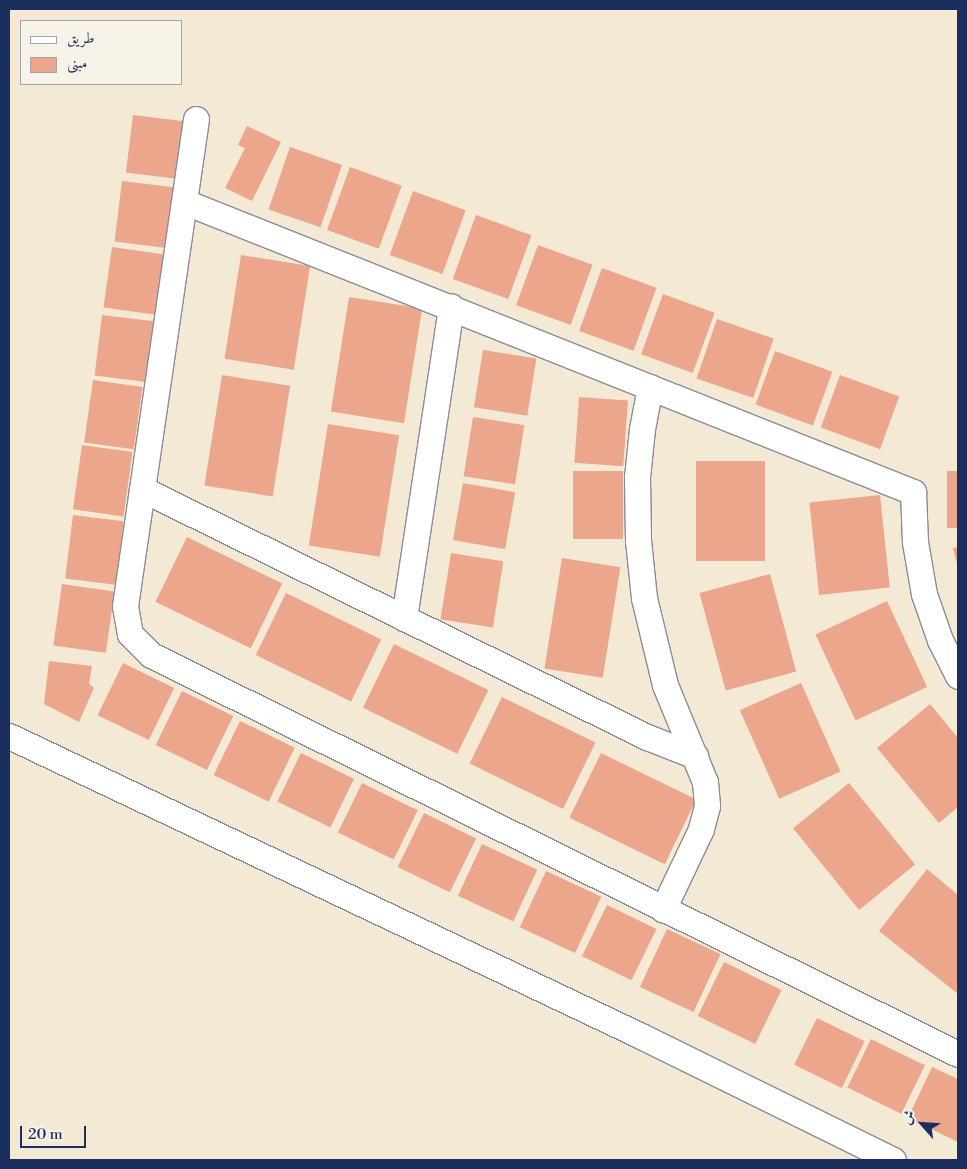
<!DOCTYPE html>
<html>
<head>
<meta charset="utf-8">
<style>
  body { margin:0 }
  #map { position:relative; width:967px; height:1169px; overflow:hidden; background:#f4e9d5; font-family:"Libre Bodoni",Amiri,serif }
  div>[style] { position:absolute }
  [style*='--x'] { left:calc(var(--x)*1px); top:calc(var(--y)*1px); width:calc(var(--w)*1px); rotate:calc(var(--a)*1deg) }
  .building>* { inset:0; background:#eba68b; transform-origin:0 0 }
  .roads { filter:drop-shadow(1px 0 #888c9a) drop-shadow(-1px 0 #888c9a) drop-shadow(0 1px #888c9a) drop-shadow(0 -1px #888c9a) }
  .street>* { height:25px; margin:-12.5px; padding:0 12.5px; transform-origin:12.5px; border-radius:12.5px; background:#fff }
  span { translate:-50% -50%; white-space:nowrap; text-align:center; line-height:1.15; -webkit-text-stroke:4px #f7f3e8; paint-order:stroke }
  .frame { position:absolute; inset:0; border:10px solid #1b2f5e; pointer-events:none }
  .legend { position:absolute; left:20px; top:20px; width:162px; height:65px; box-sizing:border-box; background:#f7f3e8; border:1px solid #9fa5b1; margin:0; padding:6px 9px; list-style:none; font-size:15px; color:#1b2f5e }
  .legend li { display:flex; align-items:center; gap:10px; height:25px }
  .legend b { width:25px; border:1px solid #9fa5b1 }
  .north { position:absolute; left:897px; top:1099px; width:50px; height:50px; -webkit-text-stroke:4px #f7f3e8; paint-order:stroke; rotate:296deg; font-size:14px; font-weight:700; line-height:20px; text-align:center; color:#1b2f5e }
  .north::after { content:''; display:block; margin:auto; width:18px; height:22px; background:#1b2f5e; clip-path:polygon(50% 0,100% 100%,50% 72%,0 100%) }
  .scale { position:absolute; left:20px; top:1126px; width:66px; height:22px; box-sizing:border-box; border:2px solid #1b2f5e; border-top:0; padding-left:6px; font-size:15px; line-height:18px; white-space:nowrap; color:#1b2f5e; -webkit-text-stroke:4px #f7f3e8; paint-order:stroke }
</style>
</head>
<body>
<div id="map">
  <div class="building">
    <i style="left:133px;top:115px;width:54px;height:58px;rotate:7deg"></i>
    <i style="clip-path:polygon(247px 126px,281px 142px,252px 201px,225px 188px,245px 148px,238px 145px)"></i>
    <i style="left:290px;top:147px;width:55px;height:66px;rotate:19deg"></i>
    <i style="left:350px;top:167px;width:55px;height:67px;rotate:20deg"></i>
    <i style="left:122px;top:181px;width:54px;height:61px;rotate:7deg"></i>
    <i style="left:413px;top:191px;width:56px;height:68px;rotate:20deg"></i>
    <i style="left:476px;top:215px;width:59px;height:68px;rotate:20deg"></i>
    <i style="left:538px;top:245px;width:58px;height:64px;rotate:20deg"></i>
    <i style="left:112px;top:247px;width:53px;height:61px;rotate:8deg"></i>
    <i style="left:241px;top:255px;width:70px;height:105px;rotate:9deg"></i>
    <i style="left:602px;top:268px;width:58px;height:67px;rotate:20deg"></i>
    <i style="left:663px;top:294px;width:55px;height:64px;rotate:20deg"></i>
    <i style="left:349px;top:297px;width:74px;height:116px;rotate:9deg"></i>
    <i style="left:102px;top:315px;width:52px;height:61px;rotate:7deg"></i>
    <i style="left:717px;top:319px;width:60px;height:63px;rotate:19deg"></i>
    <i style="left:483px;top:350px;width:54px;height:58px;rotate:9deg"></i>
    <i style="left:775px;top:351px;width:61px;height:57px;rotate:20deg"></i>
    <i style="left:222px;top:375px;width:69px;height:112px;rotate:9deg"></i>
    <i style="left:840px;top:375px;width:63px;height:56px;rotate:20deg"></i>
    <i style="left:93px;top:380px;width:50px;height:63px;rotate:8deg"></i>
    <i style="left:579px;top:397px;width:49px;height:66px;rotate:4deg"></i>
    <i style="left:473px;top:417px;width:52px;height:60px;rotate:9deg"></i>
    <i style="left:328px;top:424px;width:72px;height:123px;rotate:9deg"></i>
    <i style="left:82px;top:445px;width:51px;height:65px;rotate:8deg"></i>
    <i style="left:765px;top:461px;width:100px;height:69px;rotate:90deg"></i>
    <i style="left:573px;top:471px;width:50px;height:68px"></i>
    <i style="left:947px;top:471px;width:11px;height:57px"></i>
    <i style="left:463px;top:483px;width:53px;height:58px;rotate:10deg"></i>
    <i style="left:880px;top:495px;width:93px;height:71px;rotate:84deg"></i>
    <i style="left:73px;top:515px;width:51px;height:64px;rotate:7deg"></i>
    <i style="left:187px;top:537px;width:106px;height:72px;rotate:26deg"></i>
    <i style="clip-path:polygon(958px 547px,958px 568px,953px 548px)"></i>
    <i style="left:451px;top:553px;width:53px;height:67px;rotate:9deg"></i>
    <i style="left:562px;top:558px;width:59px;height:112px;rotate:9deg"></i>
    <i style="left:770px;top:574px;width:101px;height:73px;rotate:75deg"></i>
    <i style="left:62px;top:584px;width:53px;height:62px;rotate:8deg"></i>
    <i style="left:286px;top:593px;width:106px;height:69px;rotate:26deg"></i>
    <i style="left:887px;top:601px;width:95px;height:79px;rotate:65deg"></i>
    <i style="left:394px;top:644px;width:105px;height:71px;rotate:26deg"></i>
    <i style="clip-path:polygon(49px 661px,92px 666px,89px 684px,94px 688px,79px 722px,44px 704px)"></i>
    <i style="left:123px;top:663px;width:57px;height:58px;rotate:26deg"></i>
    <i style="left:801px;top:683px;width:97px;height:67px;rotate:66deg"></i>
    <i style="left:182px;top:691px;width:57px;height:60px;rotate:26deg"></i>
    <i style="left:502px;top:697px;width:104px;height:74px;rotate:26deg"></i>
    <i style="clip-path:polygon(930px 704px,958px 738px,958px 807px,939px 823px,877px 748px)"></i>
    <i style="left:240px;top:721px;width:61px;height:60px;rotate:26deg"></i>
    <i style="left:301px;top:753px;width:59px;height:54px;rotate:26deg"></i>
    <i style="left:601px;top:753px;width:106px;height:72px;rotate:26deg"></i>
    <i style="left:362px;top:783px;width:62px;height:55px;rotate:26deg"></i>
    <i style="left:849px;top:783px;width:105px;height:72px;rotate:51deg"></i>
    <i style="left:424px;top:813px;width:58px;height:60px;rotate:26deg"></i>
    <i style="left:482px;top:844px;width:61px;height:57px;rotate:25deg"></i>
    <i style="clip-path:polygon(927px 869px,958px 895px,958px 994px,879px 931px)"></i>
    <i style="left:546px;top:871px;width:61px;height:62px;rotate:25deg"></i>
    <i style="left:607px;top:905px;width:55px;height:57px;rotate:26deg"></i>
    <i style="left:667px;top:929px;width:59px;height:64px;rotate:25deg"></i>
    <i style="left:724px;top:962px;width:64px;height:60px;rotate:26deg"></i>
    <i style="left:817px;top:1018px;width:53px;height:52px;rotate:26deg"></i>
    <i style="left:871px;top:1039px;width:60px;height:54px;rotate:26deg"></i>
    <i style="clip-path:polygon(932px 1067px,958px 1079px,958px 1142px,908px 1118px)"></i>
  </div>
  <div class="roads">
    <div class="street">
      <i style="--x:196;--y:119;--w:492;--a:98.3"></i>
      <i style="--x:125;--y:606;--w:28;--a:80"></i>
      <i style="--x:130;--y:634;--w:30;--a:45"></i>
      <i style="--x:151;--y:655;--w:900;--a:26.31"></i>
      <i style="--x:185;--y:202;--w:784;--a:21.72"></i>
      <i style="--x:913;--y:492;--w:50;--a:87.7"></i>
      <i style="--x:915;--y:542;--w:53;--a:80.2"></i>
      <i style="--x:924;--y:594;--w:49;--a:70.8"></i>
      <i style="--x:940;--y:640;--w:40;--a:63.4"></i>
      <i style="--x:650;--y:387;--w:43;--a:100.8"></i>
      <i style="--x:642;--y:429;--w:48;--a:95.9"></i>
      <i style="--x:637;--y:477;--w:63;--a:89.1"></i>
      <i style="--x:638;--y:540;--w:58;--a:84.1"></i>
      <i style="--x:644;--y:598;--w:89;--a:76.4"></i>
      <i style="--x:665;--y:685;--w:105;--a:67.6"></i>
      <i style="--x:705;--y:782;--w:24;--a:85"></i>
      <i style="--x:707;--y:806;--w:24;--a:105"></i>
      <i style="--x:701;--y:829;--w:89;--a:115.4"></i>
      <i style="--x:142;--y:489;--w:563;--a:26.16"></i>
      <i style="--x:647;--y:737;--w:52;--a:21.6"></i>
      <i style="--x:404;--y:618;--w:315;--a:-81.4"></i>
      <i style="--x:9;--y:736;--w:697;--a:25.39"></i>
      <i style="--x:639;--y:1035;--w:283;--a:26.2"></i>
    </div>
  </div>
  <div class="frame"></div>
  <ul class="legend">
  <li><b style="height:6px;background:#fff"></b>طريق</li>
  <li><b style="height:14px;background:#eba68b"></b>مبنى</li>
  </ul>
  <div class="north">ش</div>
  <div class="scale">20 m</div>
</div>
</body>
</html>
